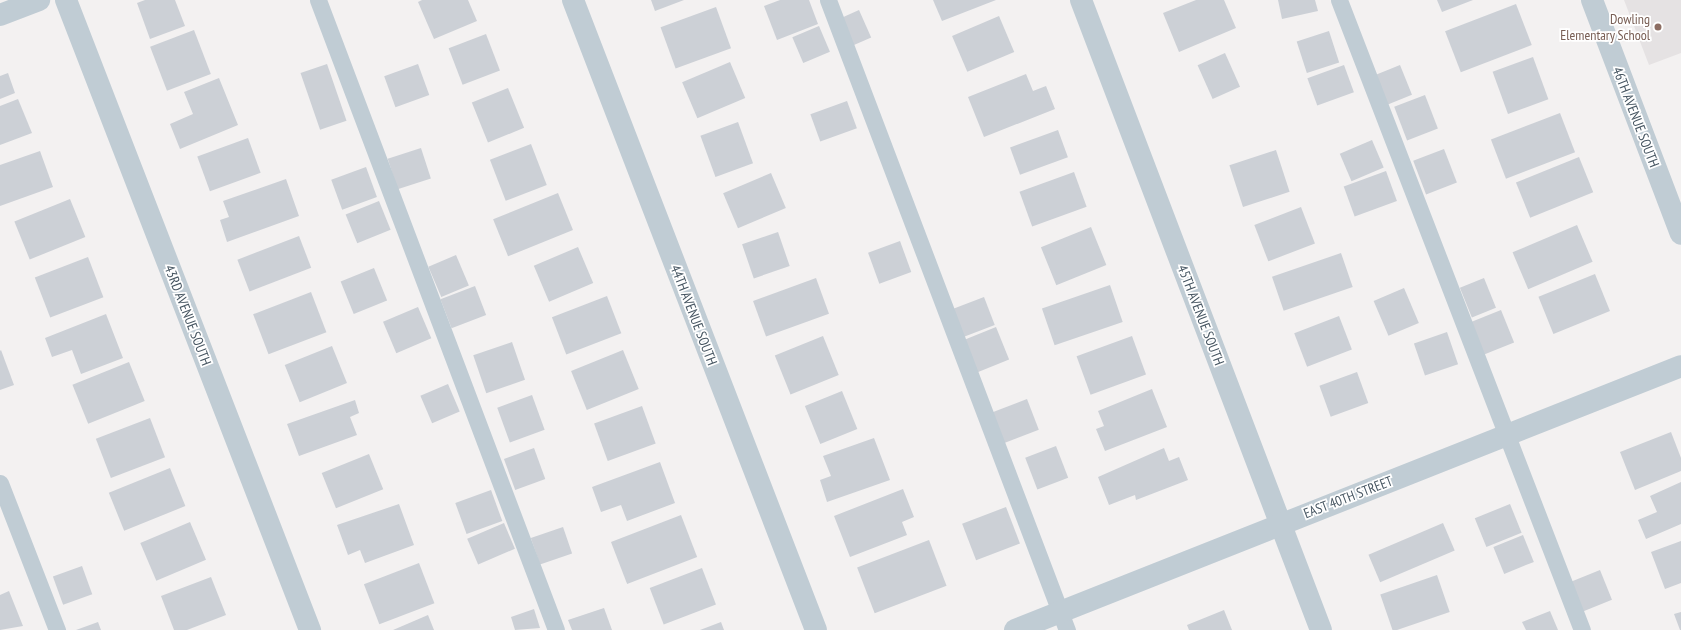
<!DOCTYPE html>
<html>
<head>
<meta charset="utf-8">
<style>
  body { margin:0 }
  #map { position:relative; width:1681px; height:630px; overflow:hidden; background:#f3f1f1; font-family:"PT Sans Narrow",sans-serif }
  div>[style] { position:absolute }
  [style*='--x'] { left:calc(var(--x)*1px); top:calc(var(--y)*1px); width:calc(var(--w)*1px); rotate:calc(var(--a)*1deg) }
  .education>* { inset:0; background:#e5e2e3 }
  .building>* { inset:0; background:#ccd0d6; transform-origin:0 0 }
  .service>* { height:17px; margin:-8.5px; padding:0 8.5px; transform-origin:8.5px; border-radius:8.5px; background:#c0ccd4 }
  .minor>* { height:22px; margin:-11px; padding:0 11px; transform-origin:11px; border-radius:11px; background:#c0ccd4 }
  .tertiary>* { height:22px; margin:-11px; padding:0 11px; transform-origin:11px; border-radius:11px; background:#c0ccd4 }
  .dots>* { width:11px; height:11px; translate:-50% -50%; box-sizing:border-box; border:2px solid #fff; border-radius:50% }
  span { translate:-50% -50%; white-space:nowrap; text-align:center; line-height:1.15; -webkit-text-stroke:3.5px #fff; paint-order:stroke }
  .education-label { font-size:14px; color:#785e54 }
  .right { translate:-100% -50%; text-align:right }
  .street-label { font-size:14px; color:#465561 }
</style>
</head>
<body>
<div id="map">
  <div class="education">
    <i style="clip-path:polygon(1624px 0,1681px 0,1681px 53px,1649px 65px)"></i>
  </div>
  <div class="building">
    <i style="clip-path:polygon(145px 0,175px 0,185px 26px,150px 39px,137px 3px)"></i>
    <i style="clip-path:polygon(422px 0,468px 0,477px 21px,434px 39px,418px 2px)"></i>
    <i style="clip-path:polygon(651px 0,684px 0,655px 11px)"></i>
    <i style="clip-path:polygon(780px 0,809px 0,818px 24px,777px 40px,764px 6px)"></i>
    <i style="clip-path:polygon(933px 0,996px 0,942px 21px)"></i>
    <i style="clip-path:polygon(1196px 0,1224px 0,1236px 28px,1179px 52px,1163px 13px)"></i>
    <i style="clip-path:polygon(1278px 0,1315px 0,1318px 11px,1282px 19px)"></i>
    <i style="clip-path:polygon(1437px 0,1473px 0,1442px 12px)"></i>
    <i style="left:1516px;top:4px;width:44px;height:76px;rotate:69deg"></i>
    <i style="left:716px;top:7px;width:44px;height:59px;rotate:70deg"></i>
    <i style="left:859px;top:10px;width:30px;height:22px;rotate:66deg"></i>
    <i style="left:999px;top:16px;width:39px;height:51px;rotate:67deg"></i>
    <i style="left:819px;top:26px;width:28px;height:29px;rotate:67deg"></i>
    <i style="left:194px;top:30px;width:47px;height:47px;rotate:69deg"></i>
    <i style="left:1329px;top:31px;width:33px;height:34px;rotate:72deg"></i>
    <i style="left:486px;top:34px;width:39px;height:40px;rotate:69deg"></i>
    <i style="left:1225px;top:53px;width:37px;height:30px;rotate:66deg"></i>
    <i style="left:1533px;top:57px;width:45px;height:43px;rotate:70deg"></i>
    <i style="left:730px;top:62px;width:39px;height:52px;rotate:67deg"></i>
    <i style="left:327px;top:64px;width:60px;height:28px;rotate:71deg"></i>
    <i style="left:418px;top:64px;width:33px;height:36px;rotate:70deg"></i>
    <i style="left:1344px;top:65px;width:29px;height:39px;rotate:70deg"></i>
    <i style="left:1400px;top:65px;width:32px;height:30px;rotate:68deg"></i>
    <i style="clip-path:polygon(8px 73px,15px 93px,0 99px,0 76px)"></i>
    <i style="clip-path:polygon(1026px 74px,1033px 91px,1046px 86px,1055px 109px,984px 137px,968px 97px)"></i>
    <i style="clip-path:polygon(219px 78px,238px 125px,180px 149px,170px 124px,193px 114px,184px 92px)"></i>
    <i style="left:508px;top:88px;width:43px;height:39px;rotate:68deg"></i>
    <i style="left:1425px;top:95px;width:36px;height:33px;rotate:69deg"></i>
    <i style="clip-path:polygon(18px 99px,32px 133px,0 145px,0 106px)"></i>
    <i style="left:847px;top:101px;width:29px;height:39px;rotate:70deg"></i>
    <i style="left:1560px;top:113px;width:42px;height:74px;rotate:69deg"></i>
    <i style="left:738px;top:122px;width:44px;height:40px;rotate:70deg"></i>
    <i style="left:1058px;top:130px;width:29px;height:51px;rotate:70deg"></i>
    <i style="left:248px;top:138px;width:37px;height:54px;rotate:70deg"></i>
    <i style="left:1372px;top:140px;width:30px;height:35px;rotate:67deg"></i>
    <i style="left:531px;top:144px;width:44px;height:44px;rotate:69deg"></i>
    <i style="left:421px;top:148px;width:32px;height:35px;rotate:72deg"></i>
    <i style="left:1444px;top:149px;width:36px;height:33px;rotate:69deg"></i>
    <i style="left:1276px;top:150px;width:44px;height:49px;rotate:72deg"></i>
    <i style="clip-path:polygon(40px 151px,53px 187px,0 206px,0 165px)"></i>
    <i style="left:1579px;top:157px;width:38px;height:68px;rotate:68deg"></i>
    <i style="left:366px;top:167px;width:32px;height:37px;rotate:70deg"></i>
    <i style="left:1386px;top:171px;width:32px;height:45px;rotate:70deg"></i>
    <i style="left:1074px;top:172px;width:37px;height:58px;rotate:70deg"></i>
    <i style="left:771px;top:173px;width:38px;height:52px;rotate:67deg"></i>
    <i style="clip-path:polygon(286px 179px,299px 216px,227px 242px,220px 220px,229px 217px,223px 201px)"></i>
    <i style="left:558px;top:193px;width:40px;height:70px;rotate:68deg"></i>
    <i style="left:70px;top:199px;width:41px;height:60px;rotate:68deg"></i>
    <i style="left:379px;top:201px;width:31px;height:36px;rotate:68deg"></i>
    <i style="left:1301px;top:207px;width:39px;height:50px;rotate:69deg"></i>
    <i style="left:1577px;top:225px;width:40px;height:70px;rotate:67deg"></i>
    <i style="left:1091px;top:227px;width:41px;height:54px;rotate:68deg"></i>
    <i style="left:778px;top:232px;width:36px;height:38px;rotate:71deg"></i>
    <i style="left:299px;top:236px;width:34px;height:66px;rotate:69deg"></i>
    <i style="left:900px;top:241px;width:33px;height:34px;rotate:70deg"></i>
    <i style="left:578px;top:247px;width:39px;height:48px;rotate:67deg"></i>
    <i style="left:1341px;top:253px;width:36px;height:73px;rotate:71deg"></i>
    <i style="left:456px;top:255px;width:33px;height:30px;rotate:67deg"></i>
    <i style="left:88px;top:257px;width:43px;height:57px;rotate:69deg"></i>
    <i style="left:374px;top:268px;width:35px;height:36px;rotate:68deg"></i>
    <i style="left:1595px;top:274px;width:40px;height:61px;rotate:68deg"></i>
    <i style="left:816px;top:278px;width:38px;height:67px;rotate:70deg"></i>
    <i style="left:1484px;top:278px;width:32px;height:26px;rotate:68deg"></i>
    <i style="left:1110px;top:285px;width:39px;height:72px;rotate:71deg"></i>
    <i style="left:475px;top:286px;width:31px;height:37px;rotate:69deg"></i>
    <i style="left:1404px;top:288px;width:38px;height:33px;rotate:67deg"></i>
    <i style="left:311px;top:292px;width:43px;height:62px;rotate:69deg"></i>
    <i style="left:607px;top:296px;width:40px;height:59px;rotate:69deg"></i>
    <i style="left:984px;top:297px;width:30px;height:35px;rotate:69deg"></i>
    <i style="left:418px;top:307px;width:34px;height:38px;rotate:67deg"></i>
    <i style="left:1501px;top:310px;width:35px;height:37px;rotate:68deg"></i>
    <i style="clip-path:polygon(106px 314px,123px 358px,81px 374px,72px 350px,52px 357px,45px 338px)"></i>
    <i style="left:1339px;top:316px;width:36px;height:48px;rotate:69deg"></i>
    <i style="left:996px;top:327px;width:35px;height:36px;rotate:68deg"></i>
    <i style="left:1447px;top:332px;width:34px;height:35px;rotate:71deg"></i>
    <i style="left:823px;top:336px;width:42px;height:52px;rotate:68deg"></i>
    <i style="left:1132px;top:336px;width:41px;height:59px;rotate:70deg"></i>
    <i style="left:512px;top:342px;width:40px;height:41px;rotate:71deg"></i>
    <i style="left:332px;top:346px;width:40px;height:51px;rotate:68deg"></i>
    <i style="clip-path:polygon(1px 350px,14px 385px,0 390px,0 351px)"></i>
    <i style="left:623px;top:350px;width:42px;height:56px;rotate:68deg"></i>
    <i style="left:129px;top:362px;width:42px;height:61px;rotate:68deg"></i>
    <i style="left:1357px;top:372px;width:33px;height:40px;rotate:70deg"></i>
    <i style="left:448px;top:384px;width:30px;height:30px;rotate:67deg"></i>
    <i style="clip-path:polygon(1152px 389px,1167px 427px,1105px 451px,1096px 429px,1104px 426px,1098px 411px)"></i>
    <i style="left:842px;top:391px;width:41px;height:40px;rotate:68deg"></i>
    <i style="left:532px;top:395px;width:37px;height:37px;rotate:70deg"></i>
    <i style="left:1027px;top:399px;width:33px;height:39px;rotate:69deg"></i>
    <i style="clip-path:polygon(355px 400px,359px 413px,350px 417px,357px 435px,299px 456px,287px 424px)"></i>
    <i style="left:642px;top:406px;width:40px;height:51px;rotate:70deg"></i>
    <i style="left:150px;top:418px;width:42px;height:58px;rotate:69deg"></i>
    <i style="clip-path:polygon(1671px 432px,1681px 458px,1681px 471px,1635px 490px,1620px 452px)"></i>
    <i style="clip-path:polygon(874px 438px,890px 480px,827px 502px,820px 480px,831px 476px,823px 456px)"></i>
    <i style="left:1056px;top:446px;width:34px;height:33px;rotate:69deg"></i>
    <i style="left:534px;top:448px;width:33px;height:32px;rotate:70deg"></i>
    <i style="clip-path:polygon(1164px 448px,1169px 461px,1179px 457px,1188px 480px,1136px 500px,1135px 495px,1109px 505px,1098px 477px)"></i>
    <i style="left:369px;top:454px;width:38px;height:51px;rotate:68deg"></i>
    <i style="clip-path:polygon(660px 462px,675px 503px,627px 521px,621px 505px,601px 512px,592px 487px)"></i>
    <i style="left:170px;top:468px;width:41px;height:66px;rotate:68deg"></i>
    <i style="clip-path:polygon(1681px 482px,1681px 524px,1646px 539px,1638px 520px,1657px 512px,1650px 496px)"></i>
    <i style="clip-path:polygon(903px 489px,914px 517px,902px 522px,907px 535px,850px 557px,834px 516px)"></i>
    <i style="left:491px;top:490px;width:33px;height:38px;rotate:70deg"></i>
    <i style="clip-path:polygon(399px 504px,414px 545px,365px 563px,360px 550px,348px 555px,337px 525px)"></i>
    <i style="left:1510px;top:504px;width:31px;height:38px;rotate:68deg"></i>
    <i style="left:1006px;top:507px;width:39px;height:47px;rotate:69deg"></i>
    <i style="left:681px;top:515px;width:45px;height:75px;rotate:69deg"></i>
    <i style="left:190px;top:522px;width:41px;height:54px;rotate:67deg"></i>
    <i style="left:504px;top:523px;width:28px;height:40px;rotate:67deg"></i>
    <i style="left:1443px;top:523px;width:30px;height:81px;rotate:67deg"></i>
    <i style="left:563px;top:527px;width:28px;height:34px;rotate:71deg"></i>
    <i style="left:1523px;top:535px;width:29px;height:32px;rotate:68deg"></i>
    <i style="left:929px;top:540px;width:49px;height:77px;rotate:69deg"></i>
    <i style="clip-path:polygon(1681px 541px,1681px 583px,1665px 589px,1651px 552px)"></i>
    <i style="left:419px;top:563px;width:43px;height:59px;rotate:69deg"></i>
    <i style="left:82px;top:566px;width:30px;height:31px;rotate:70deg"></i>
    <i style="left:702px;top:568px;width:39px;height:56px;rotate:69deg"></i>
    <i style="left:1600px;top:570px;width:32px;height:36px;rotate:68deg"></i>
    <i style="left:1437px;top:575px;width:39px;height:60px;rotate:71deg"></i>
    <i style="clip-path:polygon(211px 577px,226px 615px,187px 630px,174px 630px,161px 596px)"></i>
    <i style="clip-path:polygon(9px 591px,23px 626px,0 630px,0 595px)"></i>
    <i style="clip-path:polygon(604px 608px,612px 630px,572px 630px,568px 620px)"></i>
    <i style="clip-path:polygon(534px 609px,540px 628px,515px 630px,511px 617px)"></i>
    <i style="clip-path:polygon(1224px 610px,1232px 630px,1189px 630px,1187px 625px)"></i>
    <i style="clip-path:polygon(1550px 611px,1558px 630px,1526px 630px,1522px 622px)"></i>
    <i style="clip-path:polygon(1681px 612px,1681px 630px,1680px 630px,1674px 614px)"></i>
    <i style="clip-path:polygon(428px 615px,434px 630px,393px 630px)"></i>
    <i style="clip-path:polygon(98px 622px,101px 630px,76px 630px)"></i>
    <i style="clip-path:polygon(721px 622px,724px 630px,700px 630px)"></i>
  </div>
  <div class="service">
    <i style="--x:318;--y:0;--w:673;--a:69.3"></i>
    <i style="--x:828;--y:0;--w:674;--a:69.23"></i>
    <i style="--x:1339;--y:0;--w:675;--a:68.91"></i>
    <i style="--x:0;--y:483;--w:158;--a:68.8"></i>
  </div>
  <div class="minor">
    <i style="--x:66;--y:0;--w:676;--a:68.83"></i>
    <i style="--x:573;--y:0;--w:675;--a:68.91"></i>
    <i style="--x:1081;--y:0;--w:674;--a:69.15"></i>
    <i style="--x:0;--y:15;--w:42;--a:-21"></i>
    <i style="--x:1015;--y:630;--w:716;--a:-21.62"></i>
  </div>
  <div class="tertiary">
    <i style="--x:1592;--y:0;--w:250;--a:69.2"></i>
  </div>
  <div class="dots">
    <i style="left:1658px;top:27px;background:#8d6e63"></i>
  </div>
  <div class="education-label">
    <span class="right" style="left:1650px;top:27px">Dowling<br>Elementary School</span>
  </div>
  <div class="street-label">
    <span style="left:1636px;top:117px;rotate:69deg">46TH AVENUE SOUTH</span>
    <span style="left:188px;top:315px;rotate:69deg">43RD AVENUE SOUTH</span>
    <span style="left:694px;top:315px;rotate:69deg">44TH AVENUE SOUTH</span>
    <span style="left:1201px;top:315px;rotate:69deg">45TH AVENUE SOUTH</span>
    <span style="left:1348px;top:497px;rotate:-21deg">EAST 40TH STREET</span>
  </div>
</div>
</body>
</html>
